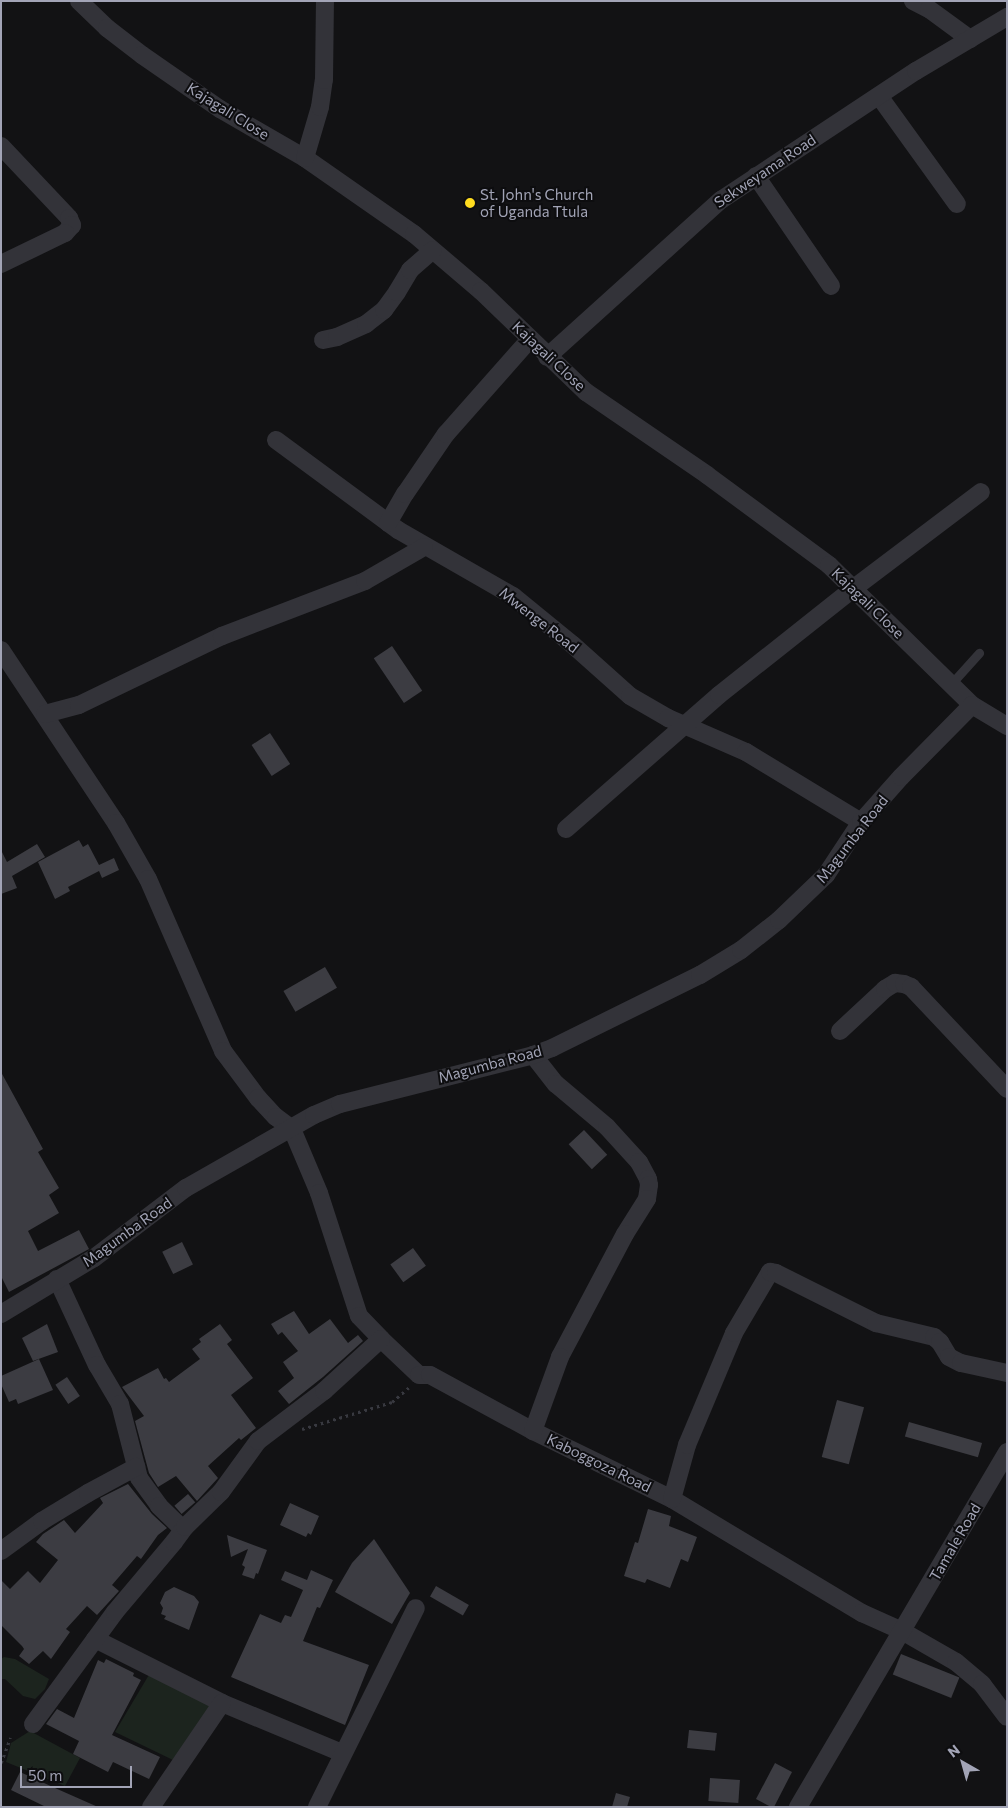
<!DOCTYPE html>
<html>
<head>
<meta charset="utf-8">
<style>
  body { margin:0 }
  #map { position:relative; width:1008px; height:1808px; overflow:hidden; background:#121214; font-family:Commissioner,sans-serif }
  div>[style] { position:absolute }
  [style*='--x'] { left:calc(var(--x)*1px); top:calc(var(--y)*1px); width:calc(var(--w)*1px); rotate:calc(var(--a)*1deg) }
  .green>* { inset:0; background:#1c241e }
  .building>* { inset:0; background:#3c3c42; transform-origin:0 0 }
  .path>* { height:2.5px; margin-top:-1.25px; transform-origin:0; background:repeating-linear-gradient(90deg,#383940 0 2.5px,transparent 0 6.5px) }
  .service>* { height:9px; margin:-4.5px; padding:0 4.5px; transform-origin:4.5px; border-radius:4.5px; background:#333339 }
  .minor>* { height:18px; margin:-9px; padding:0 9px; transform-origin:9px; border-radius:9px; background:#333339 }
  .dots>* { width:14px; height:14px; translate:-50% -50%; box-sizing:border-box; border:2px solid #0d0d0f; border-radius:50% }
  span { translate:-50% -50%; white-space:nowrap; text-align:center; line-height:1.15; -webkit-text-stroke:4px #0d0d0f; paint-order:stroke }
  .street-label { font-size:15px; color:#a2a4b6 }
  .poi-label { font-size:15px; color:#a2a4b6 }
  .left { translate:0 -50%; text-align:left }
  .frame { position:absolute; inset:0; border:2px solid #a2a4b6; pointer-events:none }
  .north { position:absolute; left:938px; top:1738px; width:50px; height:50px; -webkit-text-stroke:4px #0d0d0f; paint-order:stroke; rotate:322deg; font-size:14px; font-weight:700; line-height:20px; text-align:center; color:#a2a4b6 }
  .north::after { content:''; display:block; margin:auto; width:18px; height:22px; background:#a2a4b6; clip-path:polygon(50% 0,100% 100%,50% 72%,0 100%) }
  .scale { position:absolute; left:20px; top:1766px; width:112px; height:22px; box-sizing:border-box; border:2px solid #a2a4b6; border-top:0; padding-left:6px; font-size:15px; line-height:18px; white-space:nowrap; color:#a2a4b6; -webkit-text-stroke:4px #0d0d0f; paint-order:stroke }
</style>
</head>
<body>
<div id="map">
  <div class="green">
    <i style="clip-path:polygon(4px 1657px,15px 1659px,49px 1679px,45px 1689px,35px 1699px,23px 1696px,5px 1679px,1px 1679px,1px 1659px)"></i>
    <i style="clip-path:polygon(150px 1673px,215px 1703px,173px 1760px,115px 1732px)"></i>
    <i style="clip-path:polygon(30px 1731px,80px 1758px,65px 1786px,6px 1762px,11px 1743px)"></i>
  </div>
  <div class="building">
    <i style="left:392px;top:646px;width:54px;height:22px;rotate:56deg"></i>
    <i style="left:270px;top:733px;width:37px;height:22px;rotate:57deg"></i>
    <i style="clip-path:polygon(79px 840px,83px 847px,88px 844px,99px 865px,114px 858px,119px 870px,102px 878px,99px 871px,68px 887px,70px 891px,55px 899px,38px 862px)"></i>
    <i style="clip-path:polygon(37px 844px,45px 857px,12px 876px,17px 888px,1px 894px,1px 850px,7px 862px)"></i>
    <i style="left:325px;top:967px;width:24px;height:48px;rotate:60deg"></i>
    <i style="clip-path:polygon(1px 1072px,43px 1149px,38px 1152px,59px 1188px,49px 1195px,59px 1213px,28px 1231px,38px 1251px,79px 1230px,89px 1249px,9px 1292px,1px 1276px)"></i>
    <i style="left:584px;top:1130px;width:34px;height:21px;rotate:47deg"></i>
    <i style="left:182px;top:1242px;width:25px;height:22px;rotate:64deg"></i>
    <i style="left:413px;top:1248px;width:22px;height:28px;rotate:54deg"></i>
    <i style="clip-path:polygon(294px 1311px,309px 1334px,330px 1319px,348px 1343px,358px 1335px,363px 1341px,323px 1377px,289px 1404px,278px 1391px,294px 1378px,283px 1362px,298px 1351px,282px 1332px,278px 1335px,271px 1324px)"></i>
    <i style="clip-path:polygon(47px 1324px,58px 1352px,33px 1361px,22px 1338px)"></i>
    <i style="clip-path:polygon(220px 1324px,232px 1340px,227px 1344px,253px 1378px,231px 1395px,256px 1428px,241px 1440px,239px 1438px,208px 1466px,218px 1478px,197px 1501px,176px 1476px,158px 1487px,149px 1473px,135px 1421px,144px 1416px,122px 1387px,158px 1368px,164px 1379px,166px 1378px,169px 1382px,200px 1359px,192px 1349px,201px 1342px,199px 1339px)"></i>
    <i style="clip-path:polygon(39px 1359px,53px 1390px,18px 1404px,16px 1399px,9px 1402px,1px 1384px,1px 1376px)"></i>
    <i style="left:67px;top:1377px;width:23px;height:14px;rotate:56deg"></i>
    <i style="left:837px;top:1400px;width:28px;height:59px;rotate:15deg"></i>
    <i style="left:909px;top:1422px;width:76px;height:15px;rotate:16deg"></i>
    <i style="clip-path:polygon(128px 1484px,152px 1514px,167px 1528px,158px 1535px,141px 1559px,137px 1556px,112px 1585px,119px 1591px,97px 1615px,87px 1606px,66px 1629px,70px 1632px,51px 1659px,43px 1651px,29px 1664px,19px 1656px,24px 1649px,22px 1646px,1px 1625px,1px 1580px,10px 1589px,28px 1571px,40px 1583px,58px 1560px,36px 1542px,43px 1534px,64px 1520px,75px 1533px,103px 1503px,100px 1498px)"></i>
    <i style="left:188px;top:1494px;width:11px;height:18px;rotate:49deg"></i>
    <i style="clip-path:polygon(290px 1503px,319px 1516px,311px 1535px,308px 1533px,306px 1537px,280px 1525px)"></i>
    <i style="clip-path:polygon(648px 1509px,671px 1516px,669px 1526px,697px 1537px,688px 1562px,681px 1559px,670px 1588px,647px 1579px,645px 1583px,624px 1576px,635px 1542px,638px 1543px)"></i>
    <i style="clip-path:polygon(227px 1535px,267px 1550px,258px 1574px,256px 1573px,254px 1579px,242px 1575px,245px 1567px,242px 1565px,248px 1549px,231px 1557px)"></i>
    <i style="clip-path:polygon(374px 1539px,410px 1593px,392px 1624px,335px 1592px,352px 1563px)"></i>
    <i style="clip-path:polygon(311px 1570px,333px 1580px,320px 1608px,317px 1607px,303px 1641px,369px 1665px,345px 1725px,231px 1677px,260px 1614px,281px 1623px,285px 1615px,291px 1617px,303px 1590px,281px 1580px,285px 1571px,307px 1580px)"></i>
    <i style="left:436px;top:1586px;width:38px;height:12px;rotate:30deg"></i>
    <i style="clip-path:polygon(174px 1587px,194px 1596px,199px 1602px,189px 1630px,164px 1619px,166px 1616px,161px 1614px,163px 1608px,160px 1603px,165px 1592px)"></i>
    <i style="left:901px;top:1654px;width:63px;height:22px;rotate:22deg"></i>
    <i style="clip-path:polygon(106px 1659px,134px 1673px,133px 1676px,141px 1680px,112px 1735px,160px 1757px,149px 1779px,113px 1762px,108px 1772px,73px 1754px,79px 1741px,46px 1724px,57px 1709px,74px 1718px,98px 1660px,104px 1663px)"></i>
    <i style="left:689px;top:1730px;width:28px;height:18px;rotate:6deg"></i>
    <i style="clip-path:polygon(775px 1763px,792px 1772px,774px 1807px,771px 1807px,756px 1799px)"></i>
    <i style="clip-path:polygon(20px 1772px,55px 1788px,98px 1807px,46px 1807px,11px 1790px)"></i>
    <i style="left:710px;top:1778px;width:30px;height:23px;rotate:4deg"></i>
    <i style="clip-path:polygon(616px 1793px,630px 1797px,627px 1807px,612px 1807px)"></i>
  </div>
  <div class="path">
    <i style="--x:302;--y:1429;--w:94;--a:-16.7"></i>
    <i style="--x:392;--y:1402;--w:23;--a:-41"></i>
    <i style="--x:1;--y:1763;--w:27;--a:-70"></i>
  </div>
  <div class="service">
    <i style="--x:951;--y:684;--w:42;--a:-47.9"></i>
  </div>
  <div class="minor">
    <i style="--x:79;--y:1;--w:39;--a:44"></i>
    <i style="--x:107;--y:28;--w:44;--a:37.6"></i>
    <i style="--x:142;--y:55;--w:95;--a:34.7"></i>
    <i style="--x:220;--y:109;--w:98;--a:30"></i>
    <i style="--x:305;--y:158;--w:133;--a:34.9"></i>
    <i style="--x:414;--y:234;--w:88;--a:40.4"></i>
    <i style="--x:481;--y:291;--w:146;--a:43.9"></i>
    <i style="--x:586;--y:392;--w:147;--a:34.4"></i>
    <i style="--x:707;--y:475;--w:152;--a:36.4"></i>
    <i style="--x:829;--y:565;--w:200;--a:44.4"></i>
    <i style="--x:972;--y:705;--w:41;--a:31"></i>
    <i style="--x:913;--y:1;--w:18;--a:27"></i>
    <i style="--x:929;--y:9;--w:51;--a:36.2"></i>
    <i style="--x:879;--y:96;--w:133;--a:54.2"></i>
    <i style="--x:1;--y:146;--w:99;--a:46.6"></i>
    <i style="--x:69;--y:218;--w:8;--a:67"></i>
    <i style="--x:72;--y:225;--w:11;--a:131"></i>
    <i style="--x:65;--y:233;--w:71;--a:154.2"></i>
    <i style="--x:305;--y:158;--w:53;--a:-73.6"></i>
    <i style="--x:320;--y:107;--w:27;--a:-82"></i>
    <i style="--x:324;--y:80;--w:79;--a:-89.3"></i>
    <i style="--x:756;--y:176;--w:133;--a:55.7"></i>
    <i style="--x:323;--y:340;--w:14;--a:-12"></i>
    <i style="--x:337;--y:337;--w:32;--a:-24"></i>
    <i style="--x:366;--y:324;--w:23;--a:-38"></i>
    <i style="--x:384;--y:310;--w:22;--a:-54"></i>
    <i style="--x:397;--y:292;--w:26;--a:-59"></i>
    <i style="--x:410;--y:270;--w:30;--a:-41"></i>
    <i style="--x:547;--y:357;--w:234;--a:-42.1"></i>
    <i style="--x:721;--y:200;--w:234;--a:-33.5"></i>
    <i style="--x:916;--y:71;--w:106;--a:-30.7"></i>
    <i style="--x:276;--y:440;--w:152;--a:36.4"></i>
    <i style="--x:398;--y:530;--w:133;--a:29.9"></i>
    <i style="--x:513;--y:596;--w:77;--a:39.2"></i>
    <i style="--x:573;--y:645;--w:76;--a:41.8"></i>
    <i style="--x:630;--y:696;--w:44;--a:30.1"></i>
    <i style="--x:668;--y:718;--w:85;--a:23.6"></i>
    <i style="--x:746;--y:752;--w:135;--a:31.3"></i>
    <i style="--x:388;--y:523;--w:34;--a:-60"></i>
    <i style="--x:405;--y:494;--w:73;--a:-55.7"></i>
    <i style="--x:446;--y:434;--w:127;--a:-48.5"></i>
    <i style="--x:1;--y:650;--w:208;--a:56.4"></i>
    <i style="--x:116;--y:823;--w:64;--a:60.3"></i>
    <i style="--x:148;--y:879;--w:188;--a:66.4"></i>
    <i style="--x:223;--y:1051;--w:59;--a:53.3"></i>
    <i style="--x:258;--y:1098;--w:26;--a:47"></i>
    <i style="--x:276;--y:1117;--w:20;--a:37"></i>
    <i style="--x:292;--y:1129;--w:69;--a:67.1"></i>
    <i style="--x:319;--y:1193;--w:129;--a:72"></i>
    <i style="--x:359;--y:1316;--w:32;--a:46"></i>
    <i style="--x:381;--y:1339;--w:52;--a:43.5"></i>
    <i style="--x:419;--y:1375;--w:11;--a:0"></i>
    <i style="--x:430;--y:1375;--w:117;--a:28.5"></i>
    <i style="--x:533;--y:1431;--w:155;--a:26.1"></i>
    <i style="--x:672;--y:1499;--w:222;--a:31"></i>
    <i style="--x:862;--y:1613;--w:44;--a:24.2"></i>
    <i style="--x:902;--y:1631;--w:62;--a:29.9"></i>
    <i style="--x:956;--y:1662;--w:34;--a:40"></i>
    <i style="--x:982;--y:1684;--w:41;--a:52.9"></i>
    <i style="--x:45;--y:714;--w:35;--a:-15"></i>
    <i style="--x:79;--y:705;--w:159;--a:-25.8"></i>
    <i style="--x:222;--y:636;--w:153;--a:-21"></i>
    <i style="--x:365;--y:581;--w:68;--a:-30"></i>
    <i style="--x:566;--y:829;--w:203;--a:-41.2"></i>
    <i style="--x:719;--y:695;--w:172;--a:-38.4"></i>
    <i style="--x:854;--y:588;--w:159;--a:-37.1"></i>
    <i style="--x:840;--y:1031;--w:62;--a:-43"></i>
    <i style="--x:885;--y:989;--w:12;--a:-31"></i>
    <i style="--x:895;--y:983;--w:9;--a:6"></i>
    <i style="--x:904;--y:984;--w:8;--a:23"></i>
    <i style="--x:911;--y:987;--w:140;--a:46.7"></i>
    <i style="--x:533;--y:1055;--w:37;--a:52"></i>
    <i style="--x:556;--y:1084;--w:67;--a:40.1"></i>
    <i style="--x:607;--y:1127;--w:47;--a:47.6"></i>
    <i style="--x:639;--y:1162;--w:19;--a:62"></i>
    <i style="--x:648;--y:1179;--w:6;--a:81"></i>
    <i style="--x:649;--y:1185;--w:14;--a:98"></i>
    <i style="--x:647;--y:1199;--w:41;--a:122.2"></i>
    <i style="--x:625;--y:1234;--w:139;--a:117.9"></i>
    <i style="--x:560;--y:1357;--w:79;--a:110"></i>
    <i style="--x:57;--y:1279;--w:95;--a:65.1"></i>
    <i style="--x:97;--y:1365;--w:45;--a:59.5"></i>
    <i style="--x:120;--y:1404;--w:76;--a:75.6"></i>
    <i style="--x:139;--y:1478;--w:34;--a:54"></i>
    <i style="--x:159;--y:1506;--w:33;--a:44"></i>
    <i style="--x:1;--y:1314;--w:109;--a:-31.1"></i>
    <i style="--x:94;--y:1258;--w:116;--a:-37.3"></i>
    <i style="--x:186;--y:1188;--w:147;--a:-29.7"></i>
    <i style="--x:314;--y:1115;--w:28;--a:-23"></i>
    <i style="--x:340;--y:1104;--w:199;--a:-14.2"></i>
    <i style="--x:533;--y:1055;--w:20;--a:-20"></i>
    <i style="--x:552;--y:1048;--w:165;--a:-26.3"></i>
    <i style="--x:700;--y:975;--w:48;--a:-31.4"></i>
    <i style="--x:741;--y:950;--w:48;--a:-38.3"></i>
    <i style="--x:779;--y:920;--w:65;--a:-43.8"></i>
    <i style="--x:826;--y:875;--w:64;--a:-56.6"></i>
    <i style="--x:861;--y:822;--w:60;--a:-48.4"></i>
    <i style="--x:901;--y:777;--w:101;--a:-45.4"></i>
    <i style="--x:672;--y:1499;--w:56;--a:-74.5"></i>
    <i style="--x:687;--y:1445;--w:121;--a:-67.2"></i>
    <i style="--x:734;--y:1333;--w:71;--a:-59.5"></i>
    <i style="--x:770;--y:1272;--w:6;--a:9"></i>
    <i style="--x:776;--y:1273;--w:112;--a:26.6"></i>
    <i style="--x:876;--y:1323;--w:60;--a:13.6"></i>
    <i style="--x:934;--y:1337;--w:8;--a:40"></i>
    <i style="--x:940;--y:1342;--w:17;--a:59"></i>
    <i style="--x:949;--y:1357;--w:13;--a:27"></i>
    <i style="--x:961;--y:1363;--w:47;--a:12.3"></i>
    <i style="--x:1;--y:1551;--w:51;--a:-36.2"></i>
    <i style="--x:42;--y:1521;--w:54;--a:-31.3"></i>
    <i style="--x:88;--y:1493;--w:55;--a:-28.4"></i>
    <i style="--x:95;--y:1639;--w:142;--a:26.7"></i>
    <i style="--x:222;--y:1703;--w:130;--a:22.6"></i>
    <i style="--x:33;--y:1724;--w:139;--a:-53.8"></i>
    <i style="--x:115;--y:1612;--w:92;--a:-49.9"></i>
    <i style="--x:174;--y:1542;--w:19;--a:-54"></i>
    <i style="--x:185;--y:1527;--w:50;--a:-44.2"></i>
    <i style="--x:221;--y:1492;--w:63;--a:-54"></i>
    <i style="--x:258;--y:1441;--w:83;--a:-37.1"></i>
    <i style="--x:324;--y:1391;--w:77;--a:-42.4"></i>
    <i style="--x:151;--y:1807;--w:126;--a:-55.7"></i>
    <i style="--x:317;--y:1807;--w:222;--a:-63.6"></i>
    <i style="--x:798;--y:1807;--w:412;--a:-59.5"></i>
  </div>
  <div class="dots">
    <i style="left:470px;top:203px;background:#ffdc1f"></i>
  </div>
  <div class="street-label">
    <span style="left:228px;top:111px;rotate:32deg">Kajagali Close</span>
    <span style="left:765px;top:171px;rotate:-34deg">Sekweyama Road</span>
    <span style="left:549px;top:356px;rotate:43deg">Kajagali Close</span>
    <span style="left:868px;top:603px;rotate:44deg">Kajagali Close</span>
    <span style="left:539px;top:620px;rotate:38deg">Mwenge Road</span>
    <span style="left:852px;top:839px;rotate:-52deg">Magumba Road</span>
    <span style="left:490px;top:1064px;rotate:-15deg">Magumba Road</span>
    <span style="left:127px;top:1232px;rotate:-36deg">Magumba Road</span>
    <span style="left:599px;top:1463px;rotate:26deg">Kaboggoza Road</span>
    <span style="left:955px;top:1542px;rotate:-60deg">Tamale Road</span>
  </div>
  <div class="poi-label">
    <span class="left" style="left:480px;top:203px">St. John's Church<br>of Uganda Ttula</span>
  </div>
  <div class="frame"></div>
  <div class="north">N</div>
  <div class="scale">50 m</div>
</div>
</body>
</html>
